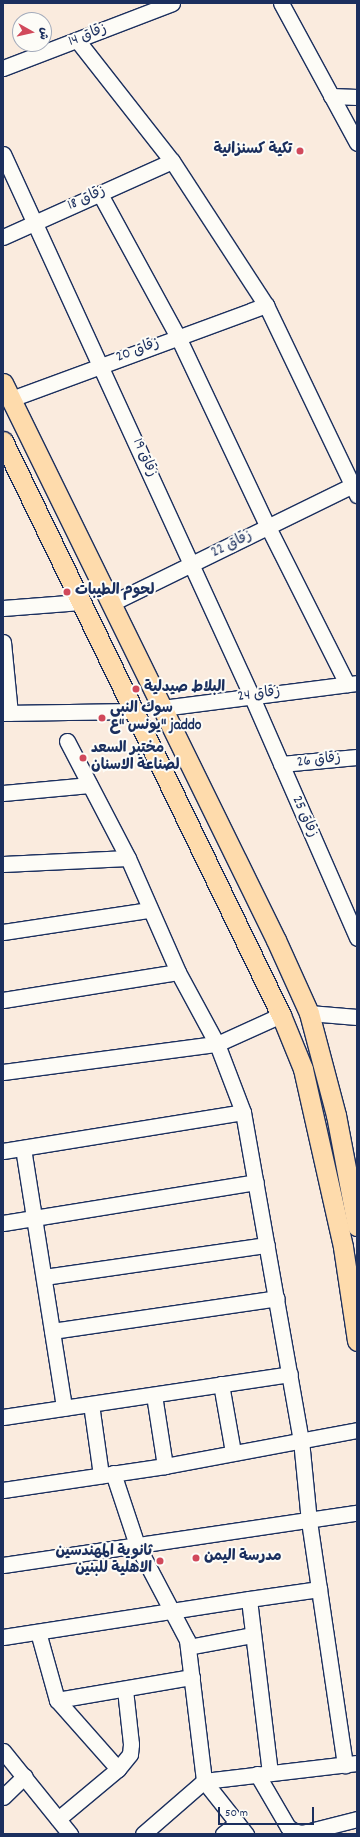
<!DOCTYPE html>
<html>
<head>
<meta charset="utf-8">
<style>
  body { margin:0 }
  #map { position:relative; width:360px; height:1837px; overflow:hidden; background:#faebde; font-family:Dekko,"Playpen Sans Arabic",sans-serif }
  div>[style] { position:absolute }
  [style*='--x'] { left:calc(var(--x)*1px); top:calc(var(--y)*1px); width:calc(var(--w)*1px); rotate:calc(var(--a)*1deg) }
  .roads { filter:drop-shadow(1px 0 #1b2f5e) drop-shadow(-1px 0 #1b2f5e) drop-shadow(0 1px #1b2f5e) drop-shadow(0 -1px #1b2f5e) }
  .minor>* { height:15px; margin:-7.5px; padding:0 7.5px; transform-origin:7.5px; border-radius:7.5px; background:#fdfcf7 }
  .major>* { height:19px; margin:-9.5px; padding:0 9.5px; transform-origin:9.5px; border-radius:9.5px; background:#fedbac }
  .dots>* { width:11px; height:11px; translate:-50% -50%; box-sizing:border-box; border:2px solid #fdfcf7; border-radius:50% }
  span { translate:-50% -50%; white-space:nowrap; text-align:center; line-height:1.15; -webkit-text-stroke:4px #fdfcf7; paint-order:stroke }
  .street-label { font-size:15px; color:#1b2f5e }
  .poi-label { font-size:15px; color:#1b2f5e; font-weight:700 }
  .right { translate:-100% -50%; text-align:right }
  .left { translate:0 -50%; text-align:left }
  .frame { position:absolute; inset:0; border:4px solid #1b2f5e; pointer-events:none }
  .north { position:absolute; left:12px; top:12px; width:40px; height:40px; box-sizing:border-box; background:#fdfcf7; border:1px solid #a3aaba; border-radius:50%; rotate:98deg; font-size:11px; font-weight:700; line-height:16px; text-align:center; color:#1b2f5e }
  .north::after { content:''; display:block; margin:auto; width:14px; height:18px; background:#d1495b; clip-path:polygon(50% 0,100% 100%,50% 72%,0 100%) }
  .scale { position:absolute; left:218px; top:1807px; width:96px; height:18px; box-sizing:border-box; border:2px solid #1b2f5e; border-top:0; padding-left:5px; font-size:12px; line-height:14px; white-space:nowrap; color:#1b2f5e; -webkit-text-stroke:3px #fdfcf7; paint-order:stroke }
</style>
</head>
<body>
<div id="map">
  <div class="roads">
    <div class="minor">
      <i style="--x:281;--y:3;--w:159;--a:61.5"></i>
      <i style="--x:77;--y:40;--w:154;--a:51.9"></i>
      <i style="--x:172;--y:161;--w:172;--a:56.9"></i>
      <i style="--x:266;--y:305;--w:211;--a:64.4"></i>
      <i style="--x:3;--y:68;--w:181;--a:-21"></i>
      <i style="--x:331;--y:96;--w:26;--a:2"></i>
      <i style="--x:3;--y:154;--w:595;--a:65.37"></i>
      <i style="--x:251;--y:695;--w:265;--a:66.4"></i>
      <i style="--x:100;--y:194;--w:163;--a:61.4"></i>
      <i style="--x:178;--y:337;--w:210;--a:64.7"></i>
      <i style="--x:268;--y:527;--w:176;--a:63.3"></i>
      <i style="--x:3;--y:237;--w:185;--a:-24.2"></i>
      <i style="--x:11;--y:399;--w:272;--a:-20.2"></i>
      <i style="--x:110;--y:604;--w:271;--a:-26.1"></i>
      <i style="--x:3;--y:608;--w:78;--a:-4.4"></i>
      <i style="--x:3;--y:642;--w:71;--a:84.4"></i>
      <i style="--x:162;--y:708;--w:196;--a:-7.3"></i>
      <i style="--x:3;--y:713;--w:131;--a:-0.9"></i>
      <i style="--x:67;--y:741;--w:132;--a:62.5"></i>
      <i style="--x:128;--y:858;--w:124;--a:66.3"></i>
      <i style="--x:178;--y:972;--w:82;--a:61.6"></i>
      <i style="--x:217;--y:1044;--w:73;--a:69.1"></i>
      <i style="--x:243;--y:1112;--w:333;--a:80"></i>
      <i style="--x:301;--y:1440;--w:81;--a:84.4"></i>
      <i style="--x:309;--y:1521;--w:247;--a:81.6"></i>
      <i style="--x:281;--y:764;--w:76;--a:-5.3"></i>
      <i style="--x:3;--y:793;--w:87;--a:-5.3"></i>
      <i style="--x:3;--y:864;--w:125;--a:-2.7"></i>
      <i style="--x:3;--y:932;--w:148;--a:-8.6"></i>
      <i style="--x:3;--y:1000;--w:177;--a:-9.1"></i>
      <i style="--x:309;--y:1013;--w:48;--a:4.8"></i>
      <i style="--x:3;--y:1072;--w:216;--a:-7.5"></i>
      <i style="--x:217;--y:1044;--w:70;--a:-24.4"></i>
      <i style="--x:23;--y:1148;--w:263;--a:81"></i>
      <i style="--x:3;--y:1151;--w:243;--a:-9.2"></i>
      <i style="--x:3;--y:1223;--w:256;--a:-9.2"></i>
      <i style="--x:44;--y:1277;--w:225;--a:-8.2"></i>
      <i style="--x:52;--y:1331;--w:227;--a:-8.3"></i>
      <i style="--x:221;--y:1384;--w:69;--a:80"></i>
      <i style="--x:154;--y:1395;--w:72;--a:81.2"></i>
      <i style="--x:91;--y:1404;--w:72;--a:82"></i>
      <i style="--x:3;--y:1417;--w:290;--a:-8.5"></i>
      <i style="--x:113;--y:1473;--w:76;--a:71.6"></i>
      <i style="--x:137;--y:1545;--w:107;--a:62.2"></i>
      <i style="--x:187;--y:1640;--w:142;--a:83.1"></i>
      <i style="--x:204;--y:1781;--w:68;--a:51.6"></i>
      <i style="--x:3;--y:1490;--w:164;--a:-8.4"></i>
      <i style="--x:165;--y:1466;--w:195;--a:-10.6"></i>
      <i style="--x:3;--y:1565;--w:358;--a:-8.4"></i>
      <i style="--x:38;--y:1632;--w:71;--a:74.4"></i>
      <i style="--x:57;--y:1700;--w:92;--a:48.5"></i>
      <i style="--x:3;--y:1637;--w:249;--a:-8.8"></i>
      <i style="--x:188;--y:1647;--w:66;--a:-10.5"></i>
      <i style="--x:57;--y:1700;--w:137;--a:-9.7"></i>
      <i style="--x:3;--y:1751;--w:107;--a:51.1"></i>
      <i style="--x:270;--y:1773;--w:175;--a:-96.9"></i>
      <i style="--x:249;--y:1599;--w:71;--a:-8.1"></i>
      <i style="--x:257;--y:1774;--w:61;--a:59.7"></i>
      <i style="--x:288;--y:1827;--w:9;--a:32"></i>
      <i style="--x:296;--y:1832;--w:6;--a:9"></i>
      <i style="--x:302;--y:1833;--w:57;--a:-14.3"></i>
      <i style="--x:3;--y:1797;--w:30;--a:-44"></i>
      <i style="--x:58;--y:1819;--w:78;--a:-39.8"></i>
      <i style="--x:118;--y:1769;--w:19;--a:-51"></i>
      <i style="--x:130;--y:1754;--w:10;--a:-84"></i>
      <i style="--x:131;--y:1744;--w:54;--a:-96.3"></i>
      <i style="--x:143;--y:1834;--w:81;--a:-41"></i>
      <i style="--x:204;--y:1781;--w:154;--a:-6.7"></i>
      <i style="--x:223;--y:1834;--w:18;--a:-38"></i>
    </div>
    <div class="major">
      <i style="--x:3;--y:383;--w:620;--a:63.89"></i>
      <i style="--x:276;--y:940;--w:80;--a:65.7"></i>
      <i style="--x:309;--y:1013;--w:106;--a:75.2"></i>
      <i style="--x:336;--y:1115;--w:113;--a:79.3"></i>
      <i style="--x:3;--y:441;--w:638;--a:64.16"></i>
      <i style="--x:281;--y:1015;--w:58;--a:67.8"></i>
      <i style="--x:303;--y:1069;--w:182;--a:77.3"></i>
      <i style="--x:343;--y:1247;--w:95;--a:81.5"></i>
    </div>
  </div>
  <div class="dots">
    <i style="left:300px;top:151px;background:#d1495b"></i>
    <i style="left:67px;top:592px;background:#d1495b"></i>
    <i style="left:136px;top:689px;background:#d1495b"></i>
    <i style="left:102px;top:718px;background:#d1495b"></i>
    <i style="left:83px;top:758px;background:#d1495b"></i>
    <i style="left:196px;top:1558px;background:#d1495b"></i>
    <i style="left:160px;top:1561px;background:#d1495b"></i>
  </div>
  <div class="street-label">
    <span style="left:88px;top:36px;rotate:-21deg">زقاق 14</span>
    <span style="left:87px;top:199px;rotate:-24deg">زقاق 18</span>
    <span style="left:138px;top:351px;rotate:-20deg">زقاق 20</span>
    <span style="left:144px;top:458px;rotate:66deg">زقاق 19</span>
    <span style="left:232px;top:545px;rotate:-26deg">زقاق 22</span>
    <span style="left:259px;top:695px;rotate:-7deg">زقاق 24</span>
    <span style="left:319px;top:761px;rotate:-6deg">زقاق 26</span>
    <span style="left:304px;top:817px;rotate:66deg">زقاق 25</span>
  </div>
  <div class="poi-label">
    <span class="right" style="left:292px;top:151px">تكية كسنزانية</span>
    <span class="left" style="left:75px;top:592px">لحوم الطيبات</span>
    <span class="left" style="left:144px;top:689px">البلاط صيدلية</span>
    <span class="left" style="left:110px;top:718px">سوك النبي<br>يونس "ع" jaddo</span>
    <span class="left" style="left:91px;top:758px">مختبر السعد<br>لصناعة الاسنان</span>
    <span class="right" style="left:152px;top:1561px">ثانوية المهندسين<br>الاهلية للبنين</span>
    <span class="left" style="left:204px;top:1558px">مدرسة اليمن</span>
  </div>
  <div class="frame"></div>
  <div class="north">ش</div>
  <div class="scale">50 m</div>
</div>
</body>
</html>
